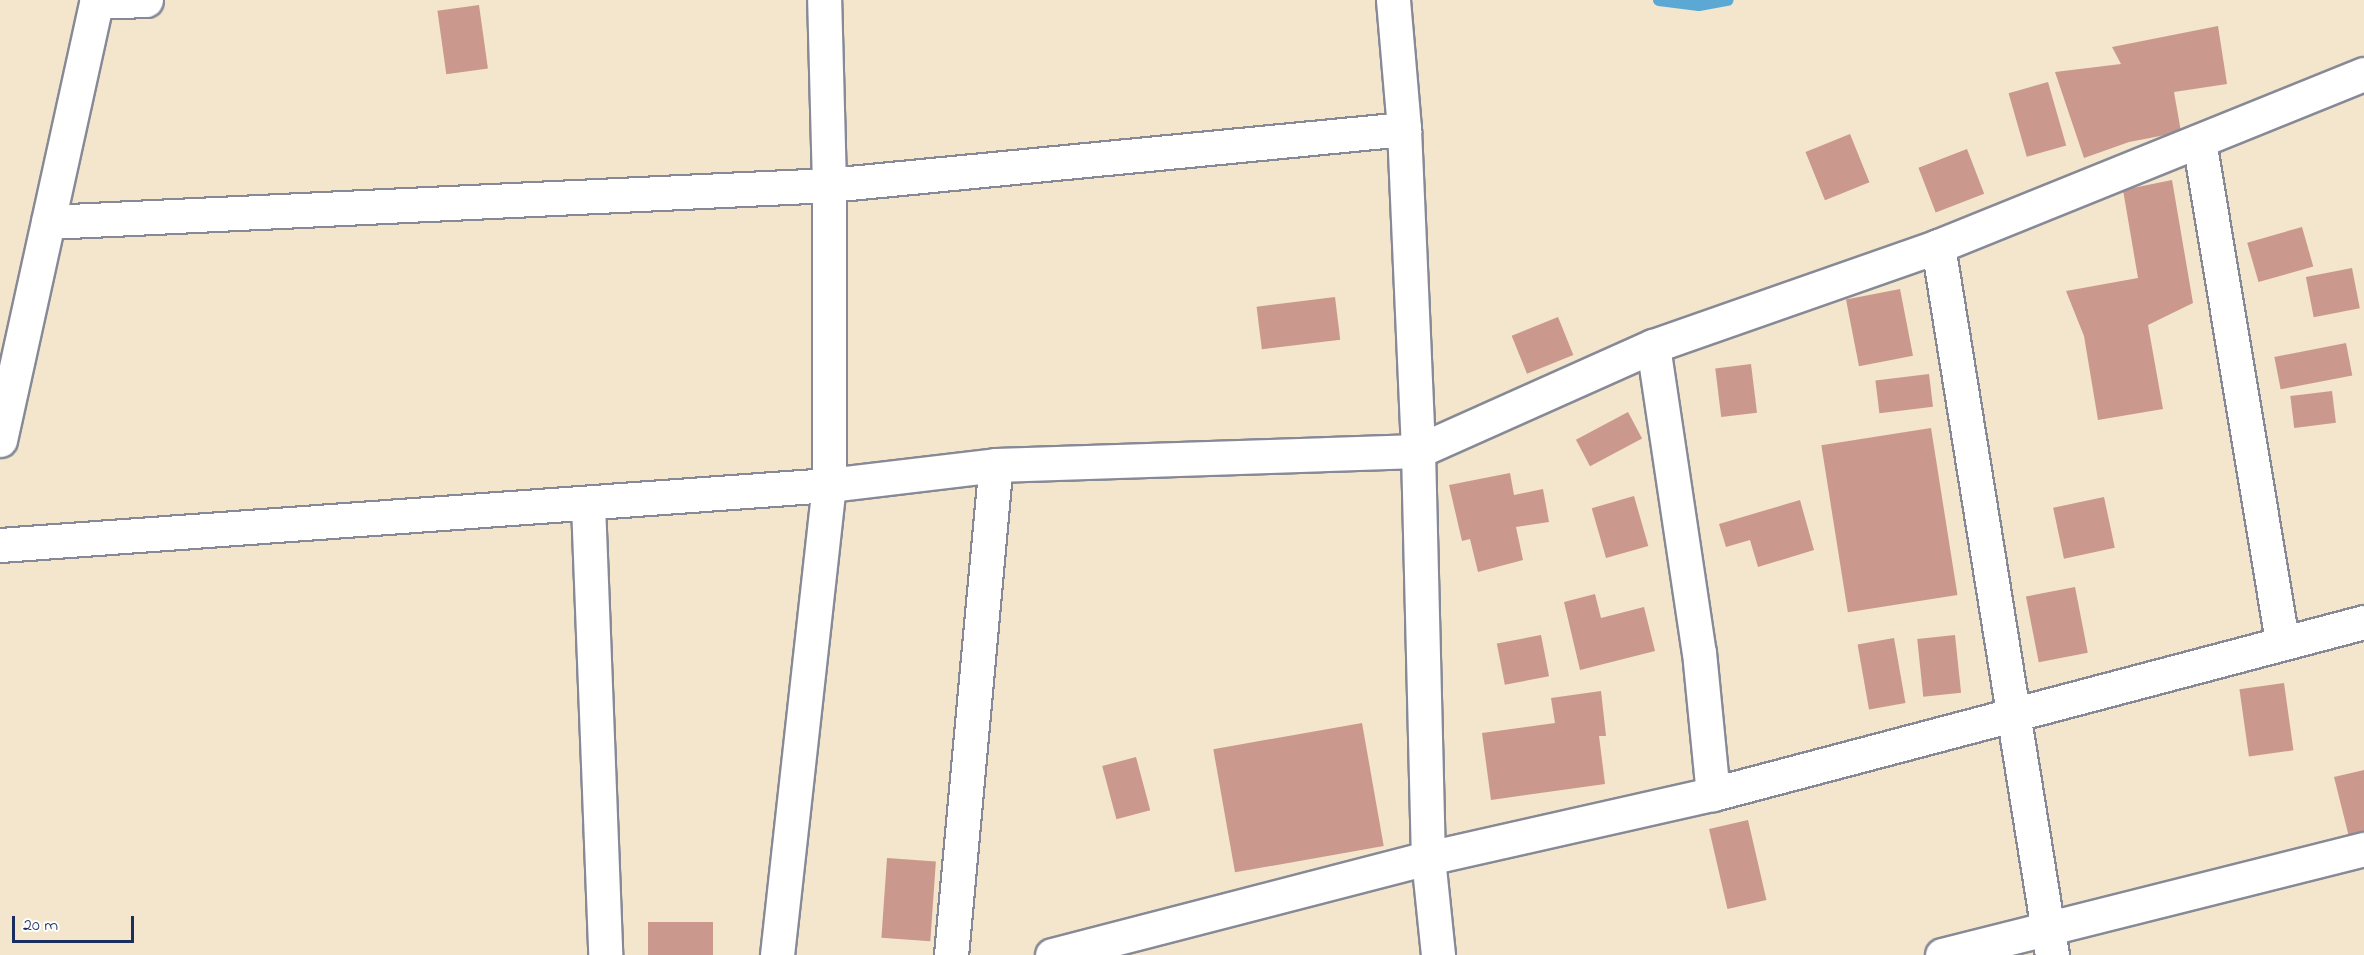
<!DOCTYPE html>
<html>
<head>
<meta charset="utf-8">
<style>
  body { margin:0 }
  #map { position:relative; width:2364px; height:955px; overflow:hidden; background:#f3e6cd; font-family:"Indie Flower",sans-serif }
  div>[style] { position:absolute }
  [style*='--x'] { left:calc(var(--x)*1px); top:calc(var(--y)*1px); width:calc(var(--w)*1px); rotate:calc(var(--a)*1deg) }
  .stream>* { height:12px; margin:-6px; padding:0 6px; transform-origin:6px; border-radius:6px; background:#5ba8d4 }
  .building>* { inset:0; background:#cb988d; transform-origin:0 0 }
  .roads { filter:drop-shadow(2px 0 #878a96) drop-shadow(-2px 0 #878a96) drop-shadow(0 2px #878a96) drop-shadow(0 -2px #878a96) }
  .minor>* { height:33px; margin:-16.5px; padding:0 16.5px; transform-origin:16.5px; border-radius:16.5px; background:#fff }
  span { translate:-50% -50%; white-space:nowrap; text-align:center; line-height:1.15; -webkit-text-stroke:4.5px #fff; paint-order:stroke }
  .scale { position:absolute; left:12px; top:916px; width:122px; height:27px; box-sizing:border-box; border:3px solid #1b2f5e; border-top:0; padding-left:8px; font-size:18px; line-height:21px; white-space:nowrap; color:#1b2f5e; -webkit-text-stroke:4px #fff; paint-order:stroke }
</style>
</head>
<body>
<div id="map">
  <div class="stream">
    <i style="--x:1659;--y:0;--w:40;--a:7.1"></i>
    <i style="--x:1699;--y:5;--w:29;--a:-10"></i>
  </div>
  <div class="building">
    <i style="left:479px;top:5px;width:64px;height:42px;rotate:82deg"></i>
    <i style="clip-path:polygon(2218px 26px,2227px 84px,2174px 92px,2181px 132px,2129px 142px,2084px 158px,2055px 72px,2121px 64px,2112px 47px)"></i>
    <i style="left:2048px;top:82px;width:66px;height:41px;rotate:74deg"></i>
    <i style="left:1850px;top:134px;width:52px;height:48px;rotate:68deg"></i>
    <i style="left:1967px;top:149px;width:48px;height:52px;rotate:69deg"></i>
    <i style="clip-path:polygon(2172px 180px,2193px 303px,2148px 325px,2163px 409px,2098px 420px,2084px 336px,2066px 291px,2138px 278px,2123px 190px)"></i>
    <i style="left:2302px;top:227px;width:41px;height:57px;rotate:74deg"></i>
    <i style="left:2352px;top:268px;width:41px;height:47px;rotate:79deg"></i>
    <i style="left:1900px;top:289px;width:68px;height:55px;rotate:79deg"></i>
    <i style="left:1335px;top:297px;width:43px;height:79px;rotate:83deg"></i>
    <i style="left:1558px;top:317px;width:41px;height:50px;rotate:68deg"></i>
    <i style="left:2346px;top:343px;width:33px;height:73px;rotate:79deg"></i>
    <i style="left:1751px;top:364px;width:49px;height:36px;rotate:83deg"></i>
    <i style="left:1929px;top:374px;width:33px;height:54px;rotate:83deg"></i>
    <i style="left:2332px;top:391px;width:32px;height:42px;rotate:83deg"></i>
    <i style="left:1628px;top:412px;width:30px;height:59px;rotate:62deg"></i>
    <i style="left:1931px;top:428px;width:169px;height:111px;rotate:81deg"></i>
    <i style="clip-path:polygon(1510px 473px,1514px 495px,1543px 489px,1549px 522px,1516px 527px,1523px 560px,1478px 572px,1470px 539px,1462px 541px,1449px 485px)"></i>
    <i style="left:1634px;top:496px;width:52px;height:44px;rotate:74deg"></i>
    <i style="left:2104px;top:497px;width:52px;height:52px;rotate:78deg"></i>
    <i style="clip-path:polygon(1800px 500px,1814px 550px,1758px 567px,1750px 540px,1726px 547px,1719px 524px)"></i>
    <i style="left:2075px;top:587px;width:67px;height:50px;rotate:79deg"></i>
    <i style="clip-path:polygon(1595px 594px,1601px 618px,1644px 607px,1655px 651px,1580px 670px,1564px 602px)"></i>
    <i style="left:1541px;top:635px;width:42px;height:45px;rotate:79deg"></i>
    <i style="left:1955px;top:635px;width:58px;height:38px;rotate:84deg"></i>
    <i style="left:1894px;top:638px;width:66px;height:37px;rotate:80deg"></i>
    <i style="left:2284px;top:683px;width:68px;height:45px;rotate:82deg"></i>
    <i style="clip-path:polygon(1601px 691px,1606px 736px,1599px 736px,1605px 784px,1491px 800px,1482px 733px,1555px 723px,1551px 698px)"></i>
    <i style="left:1362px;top:723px;width:125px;height:151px;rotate:80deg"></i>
    <i style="left:1136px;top:757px;width:55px;height:35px;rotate:75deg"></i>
    <i style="clip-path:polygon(2364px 770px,2364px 833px,2349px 837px,2334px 777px)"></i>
    <i style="left:1748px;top:820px;width:82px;height:40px;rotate:77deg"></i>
    <i style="left:887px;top:858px;width:49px;height:80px;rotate:4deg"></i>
    <i style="left:648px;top:922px;width:65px;height:33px"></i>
  </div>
  <div class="roads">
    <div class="minor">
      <i style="--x:1393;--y:0;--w:129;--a:85.1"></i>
      <i style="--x:1404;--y:129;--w:322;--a:87.5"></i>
      <i style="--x:1418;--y:451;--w:407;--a:88.6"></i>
      <i style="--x:1428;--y:858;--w:98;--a:84.1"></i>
      <i style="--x:2199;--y:141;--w:507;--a:80.57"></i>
      <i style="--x:48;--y:222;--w:782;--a:-2.71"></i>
      <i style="--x:829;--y:185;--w:578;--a:-5.56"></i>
      <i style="--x:1938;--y:246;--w:718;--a:80.87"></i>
      <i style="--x:1653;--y:346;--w:309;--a:81.5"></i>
      <i style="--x:1699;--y:652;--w:143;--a:84.4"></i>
      <i style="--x:0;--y:440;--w:448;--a:-77.6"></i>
      <i style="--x:96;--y:2;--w:50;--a:-2.3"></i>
      <i style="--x:588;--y:504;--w:451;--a:87.8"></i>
      <i style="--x:0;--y:545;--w:831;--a:-4.14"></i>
      <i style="--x:829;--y:485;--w:168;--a:-6.8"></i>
      <i style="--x:996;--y:465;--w:422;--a:-1.9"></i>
      <i style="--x:1418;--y:451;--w:257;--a:-24.1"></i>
      <i style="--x:1653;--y:346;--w:302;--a:-19.3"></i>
      <i style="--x:1938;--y:246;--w:459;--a:-22"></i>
      <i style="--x:777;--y:955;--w:473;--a:-83.7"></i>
      <i style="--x:829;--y:485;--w:300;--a:-90"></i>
      <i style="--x:829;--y:185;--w:185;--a:-91.5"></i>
      <i style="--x:951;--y:955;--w:492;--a:-84.8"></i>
      <i style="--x:1052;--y:955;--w:388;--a:-14.5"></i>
      <i style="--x:1428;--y:858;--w:292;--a:-12.7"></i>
      <i style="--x:1713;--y:794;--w:673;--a:-14.8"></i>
      <i style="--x:1942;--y:955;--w:435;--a:-14.1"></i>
    </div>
  </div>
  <div class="scale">20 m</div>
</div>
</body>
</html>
